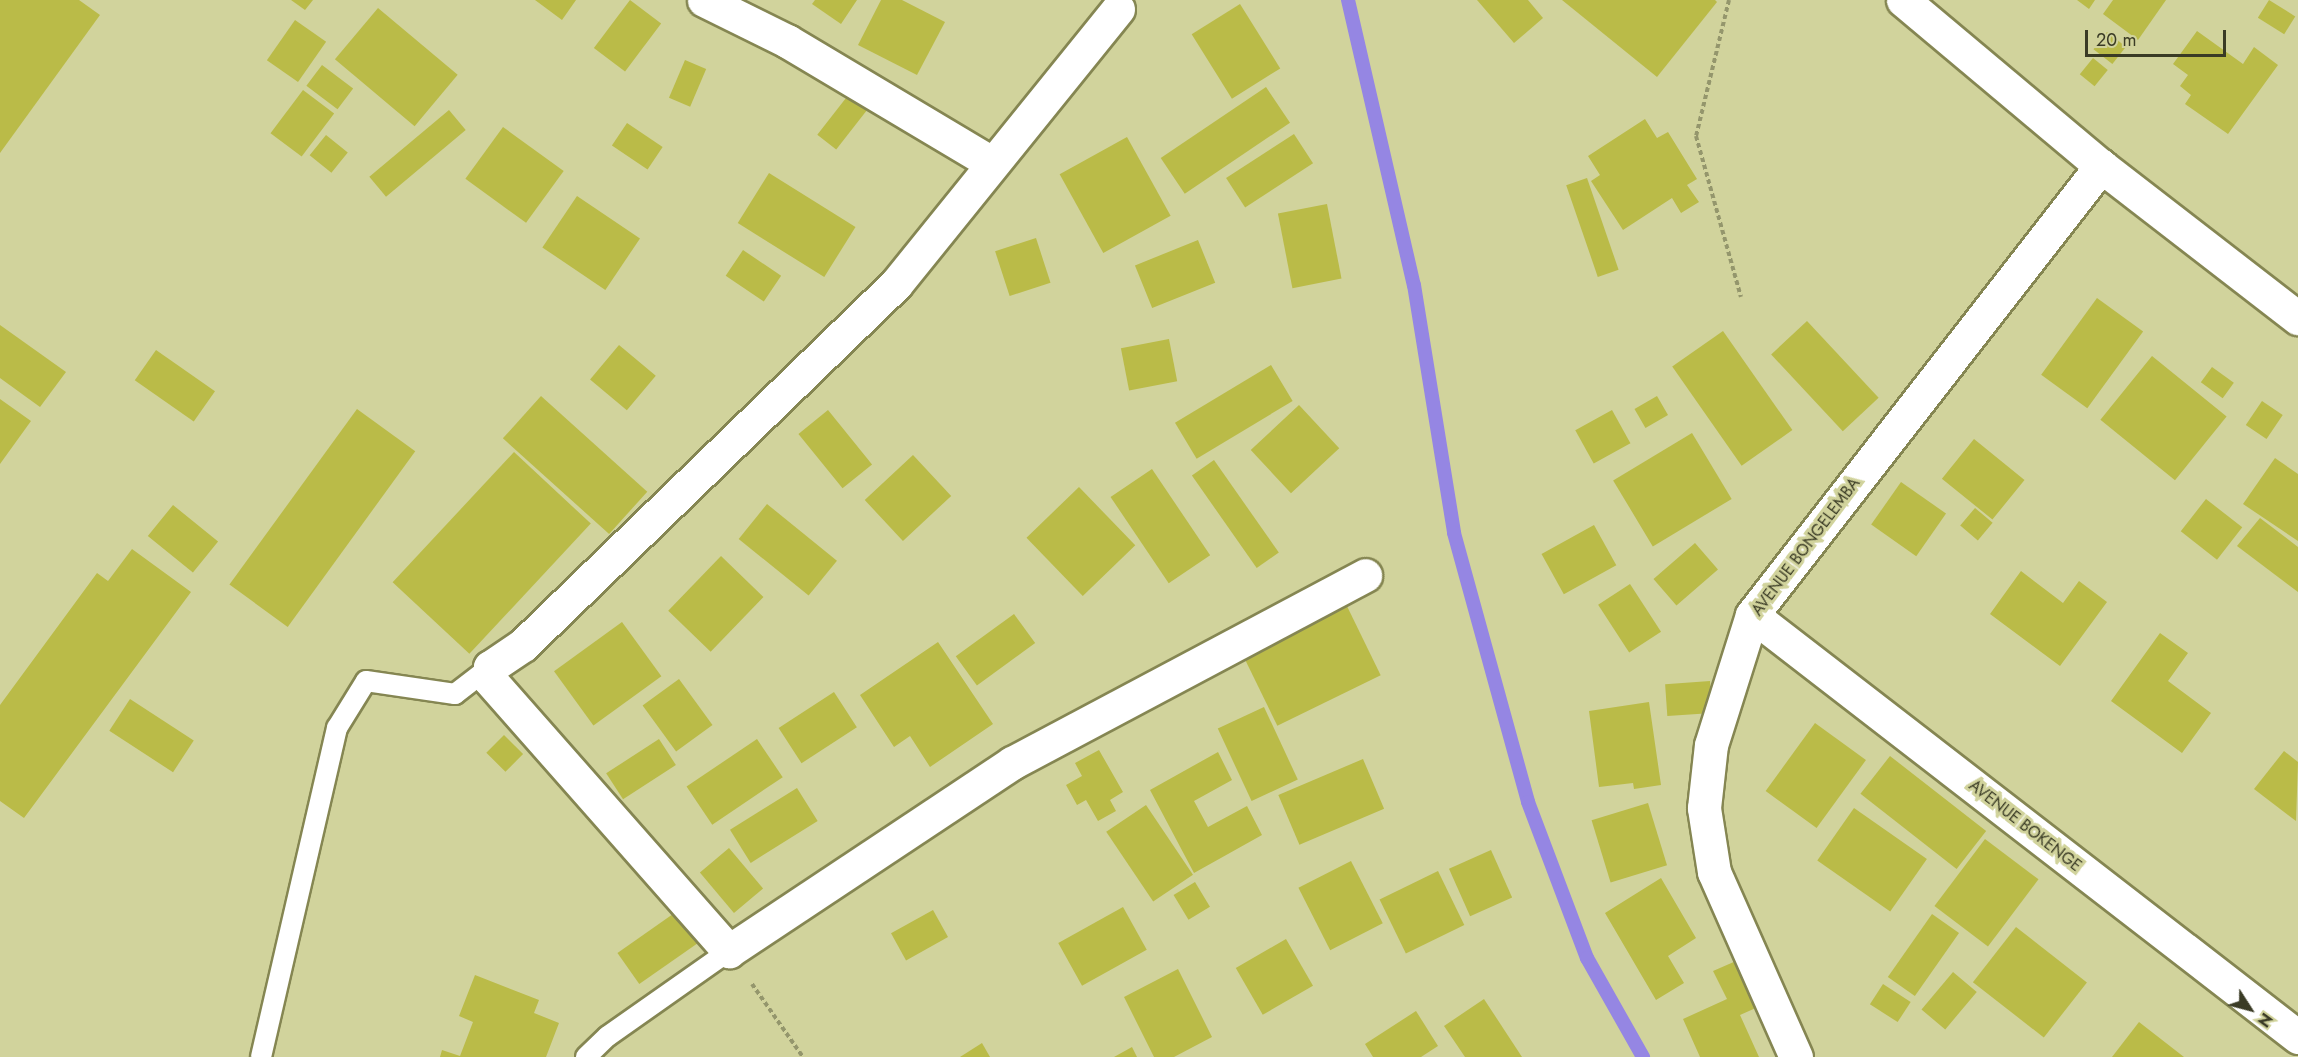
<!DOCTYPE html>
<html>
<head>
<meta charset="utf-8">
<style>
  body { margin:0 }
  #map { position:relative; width:2298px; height:1057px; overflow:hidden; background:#d1d39c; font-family:Jost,sans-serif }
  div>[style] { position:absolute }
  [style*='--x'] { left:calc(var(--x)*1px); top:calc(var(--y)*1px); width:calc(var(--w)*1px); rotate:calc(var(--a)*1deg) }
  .stream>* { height:14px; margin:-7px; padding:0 7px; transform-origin:7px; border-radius:7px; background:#9586e3 }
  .building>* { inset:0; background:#babb48; transform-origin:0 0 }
  .path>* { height:4px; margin-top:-2px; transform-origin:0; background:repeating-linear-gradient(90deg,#94966c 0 4.5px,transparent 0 7.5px) }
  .roads { filter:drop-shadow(2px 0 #858652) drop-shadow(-2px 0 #858652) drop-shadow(0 2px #858652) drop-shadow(0 -2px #858652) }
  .service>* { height:20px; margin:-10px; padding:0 10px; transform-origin:10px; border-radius:10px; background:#fff }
  .minor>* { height:33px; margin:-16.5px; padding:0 16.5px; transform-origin:16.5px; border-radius:16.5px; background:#fff }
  span { translate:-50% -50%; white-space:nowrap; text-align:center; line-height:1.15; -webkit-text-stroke:6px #d1d39c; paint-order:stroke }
  .street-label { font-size:16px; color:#3a3b25 }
  .north { position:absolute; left:2220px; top:979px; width:60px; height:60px; -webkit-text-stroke:4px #d1d39c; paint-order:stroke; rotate:126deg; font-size:16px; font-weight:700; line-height:24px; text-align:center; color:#3a3b25 }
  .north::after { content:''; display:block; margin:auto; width:21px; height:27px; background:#3a3b25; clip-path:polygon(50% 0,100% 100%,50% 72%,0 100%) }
  .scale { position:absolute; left:2085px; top:30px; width:141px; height:27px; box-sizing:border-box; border:3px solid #3a3b25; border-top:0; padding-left:8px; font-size:18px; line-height:21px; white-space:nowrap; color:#3a3b25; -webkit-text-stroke:4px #d1d39c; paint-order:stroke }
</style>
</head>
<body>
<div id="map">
  <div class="stream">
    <i style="--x:1348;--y:0;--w:293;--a:77"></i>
    <i style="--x:1414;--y:285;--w:251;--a:80.8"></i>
    <i style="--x:1454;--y:533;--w:279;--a:74.6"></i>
    <i style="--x:1528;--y:802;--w:167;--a:69.3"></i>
    <i style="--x:1587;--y:958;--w:114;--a:60.5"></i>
  </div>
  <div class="building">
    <i style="clip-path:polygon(0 0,79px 0,100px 15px,0 153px)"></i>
    <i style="clip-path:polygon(291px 0,313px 0,305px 10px)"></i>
    <i style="clip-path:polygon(535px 0,576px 0,562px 20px)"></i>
    <i style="left:630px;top:0;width:39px;height:60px;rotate:37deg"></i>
    <i style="clip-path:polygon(815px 0,857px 0,841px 24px,812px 4px)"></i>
    <i style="clip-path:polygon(881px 0,902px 0,945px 22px,917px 75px,858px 45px)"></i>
    <i style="clip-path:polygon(1477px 0,1528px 0,1543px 18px,1514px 43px)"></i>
    <i style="clip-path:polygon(1562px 0,1715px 0,1717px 2px,1657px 77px)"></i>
    <i style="clip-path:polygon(2077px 0,2095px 0,2089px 9px)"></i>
    <i style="clip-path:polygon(2113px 0,2166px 0,2138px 40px,2103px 14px)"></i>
    <i style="left:2269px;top:0;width:31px;height:21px;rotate:32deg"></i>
    <i style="left:1240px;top:4px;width:76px;height:57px;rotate:58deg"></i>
    <i style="left:378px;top:8px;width:104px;height:67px;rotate:40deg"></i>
    <i style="left:295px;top:20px;width:38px;height:49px;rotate:35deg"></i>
    <i style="clip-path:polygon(2197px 31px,2243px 64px,2254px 47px,2278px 65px,2228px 134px,2185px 104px,2191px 95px,2180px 86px,2188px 75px,2173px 64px)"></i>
    <i style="left:2107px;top:32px;width:24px;height:22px;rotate:38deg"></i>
    <i style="left:2093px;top:58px;width:19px;height:21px;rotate:39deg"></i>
    <i style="left:685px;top:60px;width:23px;height:41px;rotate:23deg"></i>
    <i style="left:322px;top:65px;width:39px;height:26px;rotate:37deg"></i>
    <i style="left:1266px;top:87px;width:43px;height:127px;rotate:56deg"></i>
    <i style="left:853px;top:89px;width:24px;height:58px;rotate:38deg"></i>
    <i style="left:303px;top:90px;width:39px;height:54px;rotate:37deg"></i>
    <i style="left:449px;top:110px;width:26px;height:104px;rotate:50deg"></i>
    <i style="clip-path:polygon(1645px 119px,1657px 138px,1668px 132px,1697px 179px,1687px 185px,1699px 202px,1681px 213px,1672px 198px,1623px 230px,1591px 181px,1600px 175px,1588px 156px)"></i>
    <i style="left:627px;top:123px;width:43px;height:27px;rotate:34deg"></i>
    <i style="left:503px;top:127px;width:75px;height:64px;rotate:36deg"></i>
    <i style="left:1294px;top:134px;width:35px;height:81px;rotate:57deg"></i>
    <i style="left:326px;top:135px;width:28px;height:26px;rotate:39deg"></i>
    <i style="left:1127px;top:137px;width:90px;height:77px;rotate:61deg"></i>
    <i style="left:769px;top:173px;width:102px;height:59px;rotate:32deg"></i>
    <i style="left:1587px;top:178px;width:97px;height:22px;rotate:71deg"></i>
    <i style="left:577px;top:196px;width:76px;height:62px;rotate:34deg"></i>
    <i style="left:1327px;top:204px;width:76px;height:50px;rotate:79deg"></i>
    <i style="left:1036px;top:238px;width:47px;height:43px;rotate:72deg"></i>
    <i style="left:1198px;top:240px;width:46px;height:68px;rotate:68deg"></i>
    <i style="left:743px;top:250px;width:46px;height:31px;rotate:34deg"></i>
    <i style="left:2097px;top:298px;width:57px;height:95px;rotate:36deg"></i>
    <i style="left:1807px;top:321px;width:105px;height:49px;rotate:47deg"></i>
    <i style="clip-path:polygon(0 325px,66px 372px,40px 407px,0 378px)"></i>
    <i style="left:1723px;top:331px;width:121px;height:62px;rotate:55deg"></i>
    <i style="left:1169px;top:339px;width:43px;height:49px;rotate:79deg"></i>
    <i style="left:619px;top:345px;width:48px;height:45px;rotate:40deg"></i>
    <i style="left:156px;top:350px;width:72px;height:37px;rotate:35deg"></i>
    <i style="left:2152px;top:356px;width:96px;height:82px;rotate:39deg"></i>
    <i style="left:1271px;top:365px;width:42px;height:112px;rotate:59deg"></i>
    <i style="left:2212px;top:367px;width:27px;height:19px;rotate:36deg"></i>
    <i style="left:541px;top:396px;width:143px;height:57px;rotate:42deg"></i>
    <i style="left:1657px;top:396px;width:22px;height:26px;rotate:60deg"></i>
    <i style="clip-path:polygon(0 399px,31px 421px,0 464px)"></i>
    <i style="left:2262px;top:401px;width:25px;height:29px;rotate:34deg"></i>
    <i style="left:1299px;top:405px;width:59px;height:66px;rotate:47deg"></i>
    <i style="left:357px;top:409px;width:72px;height:217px;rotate:36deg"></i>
    <i style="left:828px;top:410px;width:70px;height:38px;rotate:51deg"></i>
    <i style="left:1612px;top:410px;width:38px;height:42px;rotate:61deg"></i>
    <i style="left:1692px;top:433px;width:77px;height:92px;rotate:59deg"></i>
    <i style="left:1974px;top:439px;width:65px;height:51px;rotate:39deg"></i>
    <i style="left:514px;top:452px;width:105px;height:178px;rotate:43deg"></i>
    <i style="left:913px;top:455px;width:56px;height:66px;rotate:47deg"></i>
    <i style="clip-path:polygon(2275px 458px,2298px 474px,2298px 541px,2243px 504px)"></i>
    <i style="left:1214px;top:460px;width:113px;height:27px;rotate:55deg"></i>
    <i style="left:1152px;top:469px;width:104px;height:50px;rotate:56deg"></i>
    <i style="left:1901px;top:482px;width:55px;height:52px;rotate:35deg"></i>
    <i style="left:1079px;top:487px;width:81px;height:73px;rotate:46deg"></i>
    <i style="left:2206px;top:499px;width:46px;height:41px;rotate:38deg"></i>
    <i style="left:767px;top:504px;width:90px;height:45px;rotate:39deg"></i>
    <i style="left:173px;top:505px;width:58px;height:40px;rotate:39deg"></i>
    <i style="left:1975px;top:508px;width:23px;height:23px;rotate:40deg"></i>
    <i style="clip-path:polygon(2260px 518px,2298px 547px,2298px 592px,2237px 546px)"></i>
    <i style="left:1594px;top:525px;width:46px;height:60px;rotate:61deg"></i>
    <i style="left:1695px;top:543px;width:35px;height:55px;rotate:49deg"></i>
    <i style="clip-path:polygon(132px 549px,191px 592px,24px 818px,0 801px,0 705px,97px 573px,108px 581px)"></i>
    <i style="left:721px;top:556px;width:59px;height:76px;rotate:44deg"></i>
    <i style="clip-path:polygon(2021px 571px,2063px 603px,2079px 581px,2107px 602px,2060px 666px,1990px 614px)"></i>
    <i style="left:1630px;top:584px;width:57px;height:38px;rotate:57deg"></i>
    <i style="left:1343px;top:598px;width:86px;height:115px;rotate:64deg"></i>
    <i style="left:1014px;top:614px;width:36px;height:72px;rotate:54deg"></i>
    <i style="left:622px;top:622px;width:67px;height:84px;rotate:54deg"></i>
    <i style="clip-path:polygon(2160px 633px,2188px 653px,2168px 681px,2211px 713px,2182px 753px,2111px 701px)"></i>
    <i style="clip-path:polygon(938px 642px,993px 724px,930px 767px,910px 736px,894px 747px,860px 695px)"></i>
    <i style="left:679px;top:679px;width:57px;height:45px;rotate:54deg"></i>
    <i style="left:1710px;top:681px;width:32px;height:45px;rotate:86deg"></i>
    <i style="left:834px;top:692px;width:42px;height:66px;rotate:57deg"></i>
    <i style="left:130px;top:699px;width:76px;height:38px;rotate:33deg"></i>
    <i style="clip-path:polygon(1649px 702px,1661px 785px,1634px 789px,1633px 783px,1599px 787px,1589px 711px)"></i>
    <i style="left:1264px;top:707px;width:80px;height:51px;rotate:65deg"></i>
    <i style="left:1815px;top:723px;width:63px;height:84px;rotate:36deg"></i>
    <i style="left:504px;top:735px;width:27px;height:25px;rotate:45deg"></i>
    <i style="left:659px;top:739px;width:31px;height:63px;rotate:57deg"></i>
    <i style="left:757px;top:739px;width:46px;height:85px;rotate:56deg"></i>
    <i style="clip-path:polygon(1099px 750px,1123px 792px,1110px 800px,1116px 811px,1098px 821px,1086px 800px,1077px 805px,1066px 785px,1082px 776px,1075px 763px)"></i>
    <i style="clip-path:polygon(2284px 751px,2298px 762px,2296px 821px,2254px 789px)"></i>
    <i style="clip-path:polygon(1218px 752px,1232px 780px,1194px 801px,1208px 827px,1247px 806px,1262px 835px,1194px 873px,1150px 790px)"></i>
    <i style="left:1890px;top:756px;width:122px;height:48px;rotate:38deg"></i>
    <i style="left:1363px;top:759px;width:54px;height:92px;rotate:67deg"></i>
    <i style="left:797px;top:788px;width:39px;height:79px;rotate:58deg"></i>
    <i style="left:1648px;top:803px;width:65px;height:59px;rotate:73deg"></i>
    <i style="left:1146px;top:805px;width:84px;height:48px;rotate:56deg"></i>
    <i style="left:1854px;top:808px;width:89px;height:64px;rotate:35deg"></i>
    <i style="left:1985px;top:839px;width:67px;height:84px;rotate:37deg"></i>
    <i style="left:729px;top:848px;width:53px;height:38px;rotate:50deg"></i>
    <i style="left:1491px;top:850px;width:52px;height:46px;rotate:66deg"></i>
    <i style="left:1351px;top:861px;width:70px;height:59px;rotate:63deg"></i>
    <i style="left:1438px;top:871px;width:60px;height:65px;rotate:64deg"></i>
    <i style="clip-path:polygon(1661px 878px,1696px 938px,1668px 956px,1684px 983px,1656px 1000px,1605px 913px)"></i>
    <i style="left:1195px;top:882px;width:29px;height:25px;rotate:59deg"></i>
    <i style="left:683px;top:907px;width:38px;height:80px;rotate:55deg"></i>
    <i style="left:1123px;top:907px;width:49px;height:74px;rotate:61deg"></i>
    <i style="left:933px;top:910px;width:31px;height:48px;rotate:61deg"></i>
    <i style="left:1932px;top:914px;width:33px;height:77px;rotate:35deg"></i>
    <i style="left:2016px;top:927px;width:90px;height:70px;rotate:38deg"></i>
    <i style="left:1286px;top:939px;width:54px;height:58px;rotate:60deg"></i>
    <i style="clip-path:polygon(1736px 961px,1758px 1007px,1740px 1015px,1759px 1057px,1700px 1057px,1683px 1019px,1727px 999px,1713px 971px)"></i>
    <i style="clip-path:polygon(1178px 969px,1212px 1037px,1174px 1057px,1154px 1057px,1124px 997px)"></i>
    <i style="left:1953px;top:972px;width:31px;height:49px;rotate:40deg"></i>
    <i style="clip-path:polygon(475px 975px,539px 1000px,534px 1013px,559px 1023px,546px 1057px,440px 1057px,442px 1050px,460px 1056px,473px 1022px,459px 1016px)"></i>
    <i style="left:1883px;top:984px;width:33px;height:24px;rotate:33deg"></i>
    <i style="clip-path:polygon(1484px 999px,1522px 1057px,1465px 1057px,1444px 1026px)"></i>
    <i style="clip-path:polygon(1416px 1011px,1438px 1046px,1421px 1057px,1373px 1057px,1365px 1044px)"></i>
    <i style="clip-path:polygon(2139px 1022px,2184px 1057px,2112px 1057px)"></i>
    <i style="clip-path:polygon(982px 1043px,990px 1057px,960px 1057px)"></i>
    <i style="clip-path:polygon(1132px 1047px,1137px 1057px,1114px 1057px)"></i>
  </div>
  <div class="path">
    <i style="--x:1729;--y:0;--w:140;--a:103.6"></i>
    <i style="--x:1696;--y:136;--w:167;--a:74.4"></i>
    <i style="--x:752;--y:984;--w:89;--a:55.1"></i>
  </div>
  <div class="roads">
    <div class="service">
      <i style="--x:261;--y:1057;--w:338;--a:-77"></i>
      <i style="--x:337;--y:728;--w:55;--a:-58.3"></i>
      <i style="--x:366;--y:681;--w:90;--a:8.3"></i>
      <i style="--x:455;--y:694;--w:44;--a:-37.6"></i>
      <i style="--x:586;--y:1057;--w:30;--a:-44"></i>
      <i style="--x:608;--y:1036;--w:148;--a:-35.1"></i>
    </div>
    <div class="minor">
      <i style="--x:704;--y:0;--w:93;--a:26.3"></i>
      <i style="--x:787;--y:41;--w:239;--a:30.8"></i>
      <i style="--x:1903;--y:0;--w:258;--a:40"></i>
      <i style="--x:2101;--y:166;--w:249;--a:37.7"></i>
      <i style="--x:1118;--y:9;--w:353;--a:128.9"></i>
      <i style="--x:896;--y:284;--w:519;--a:135.94"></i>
      <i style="--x:523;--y:645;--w:40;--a:146"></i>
      <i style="--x:490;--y:667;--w:12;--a:95"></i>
      <i style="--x:489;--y:679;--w:363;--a:48.6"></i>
      <i style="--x:729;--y:951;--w:340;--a:-33.6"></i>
      <i style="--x:1012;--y:763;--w:400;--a:-28"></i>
      <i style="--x:1752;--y:615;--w:690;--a:37.7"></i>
      <i style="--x:1796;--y:1057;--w:202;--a:-113.9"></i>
      <i style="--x:1714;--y:872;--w:65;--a:-98.9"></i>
      <i style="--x:1704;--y:808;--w:63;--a:-83.7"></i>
      <i style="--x:1711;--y:745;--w:136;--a:-72.5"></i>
      <i style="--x:1752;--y:615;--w:569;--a:-52.14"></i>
    </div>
  </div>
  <div class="street-label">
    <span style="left:1806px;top:547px;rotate:-53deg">AVENUE BONGELEMBA</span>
    <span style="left:2025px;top:826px;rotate:38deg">AVENUE BOKENGE</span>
  </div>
  <div class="north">N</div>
  <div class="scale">20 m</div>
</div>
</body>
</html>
